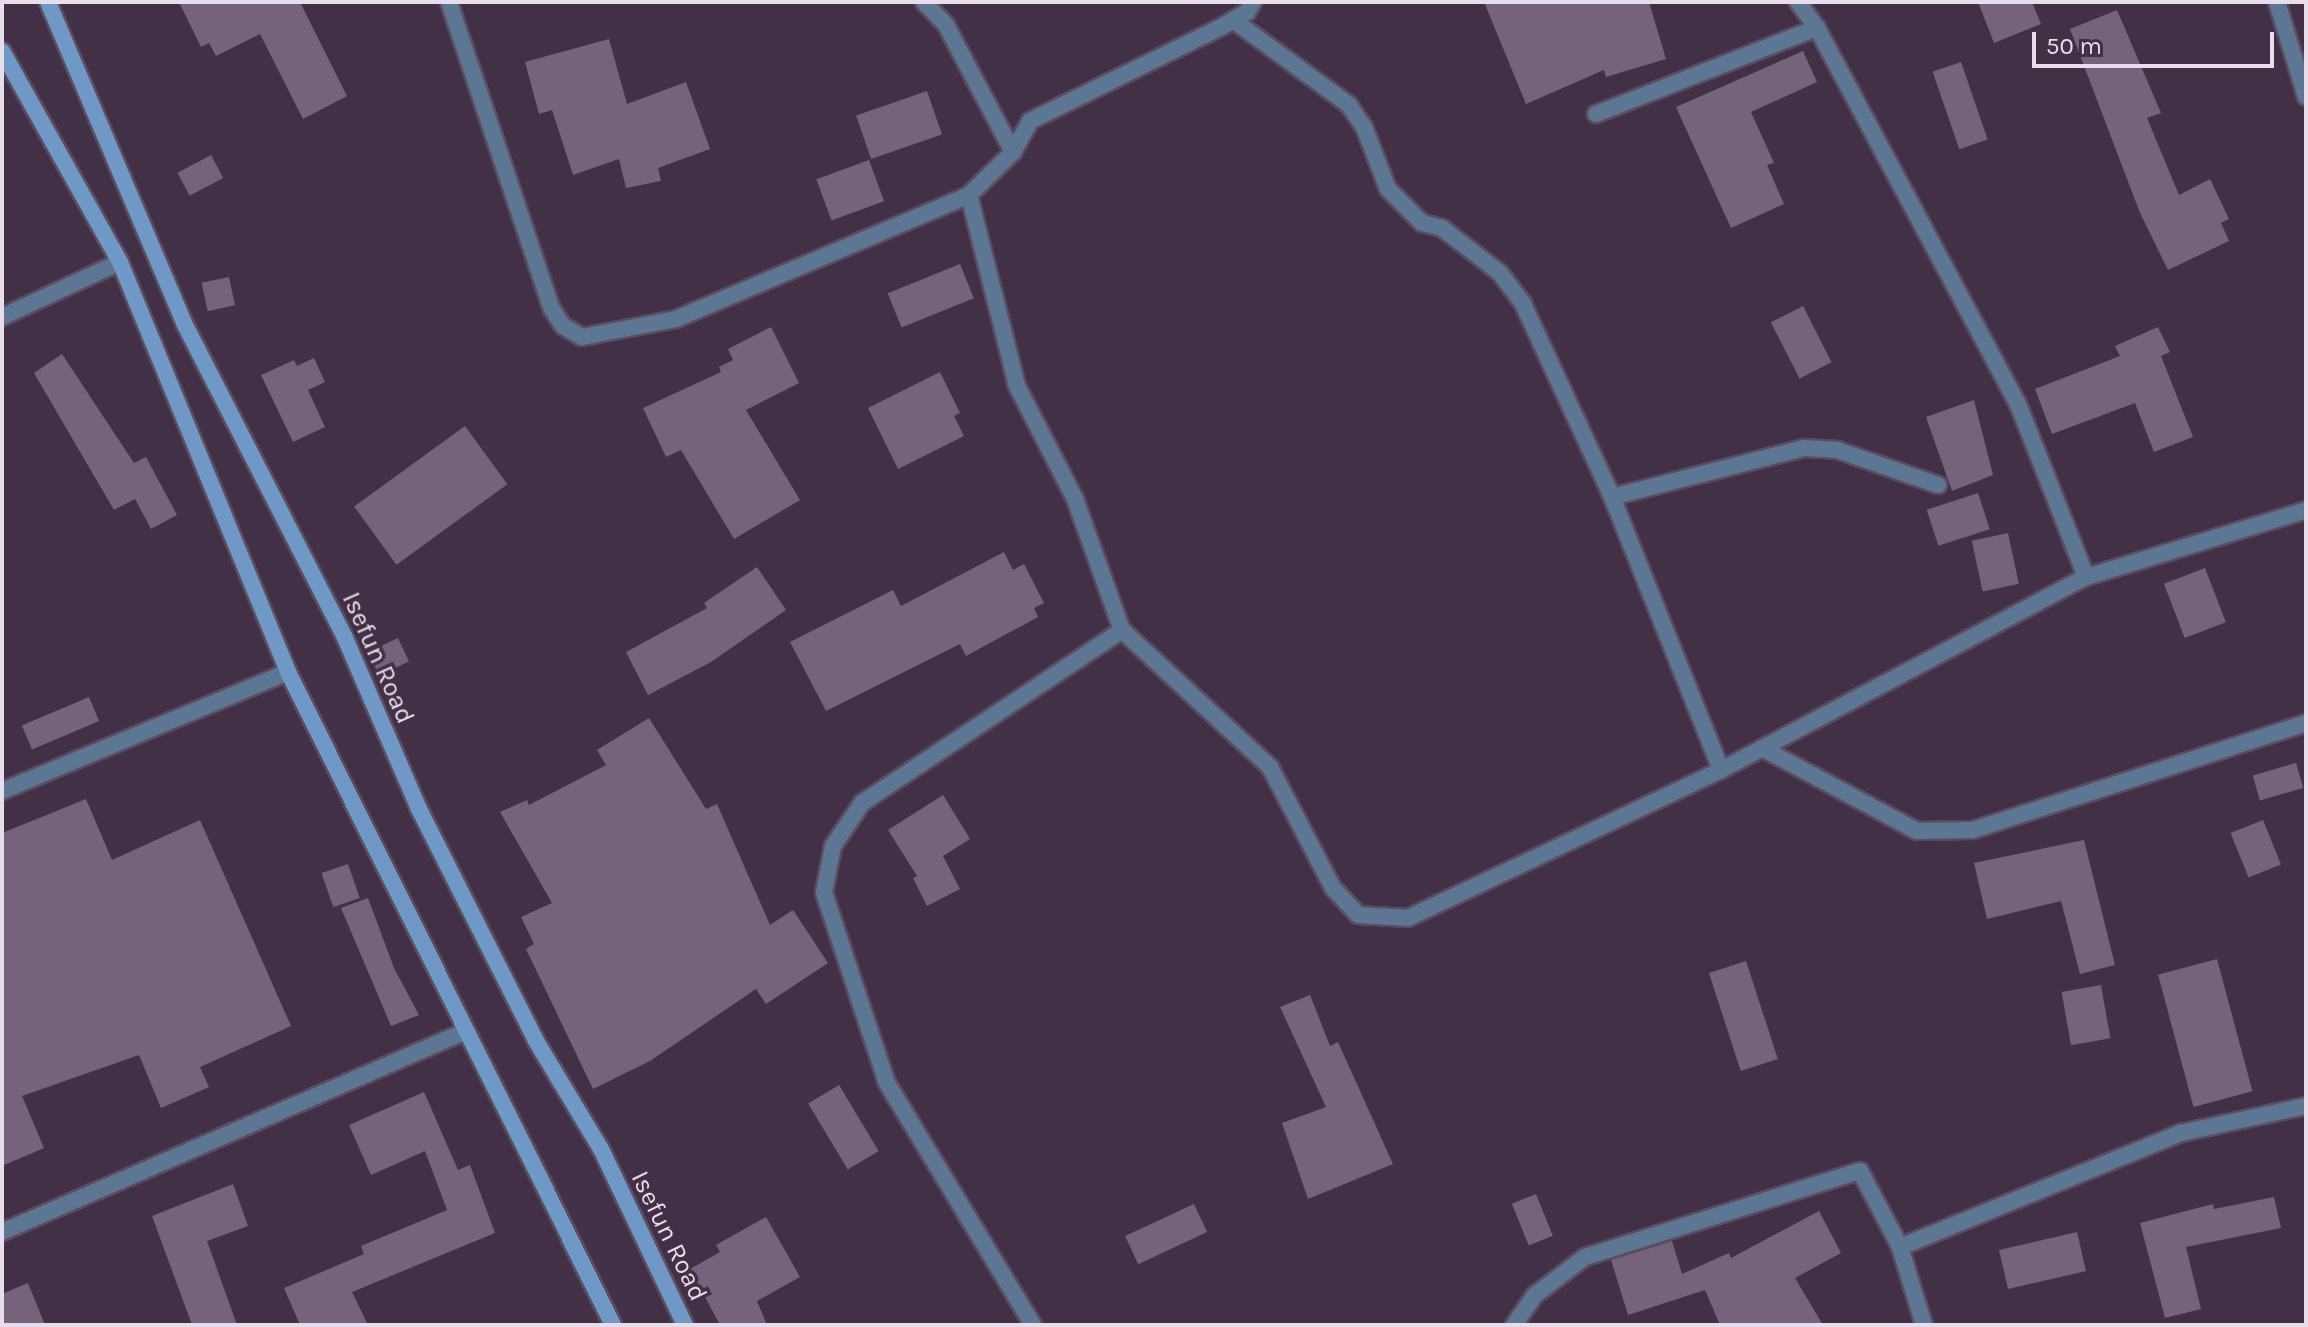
<!DOCTYPE html>
<html>
<head>
<meta charset="utf-8">
<style>
  body { margin:0 }
  #map { position:relative; width:2308px; height:1327px; overflow:hidden; background:#413046; font-family:Karla,sans-serif }
  div>[style] { position:absolute }
  [style*='--x'] { left:calc(var(--x)*1px); top:calc(var(--y)*1px); width:calc(var(--w)*1px); rotate:calc(var(--a)*1deg) }
  .building>* { inset:0; background:#75637c; transform-origin:0 0 }
  .roads { filter:drop-shadow(2px 0 #5c4c60) drop-shadow(-2px 0 #5c4c60) drop-shadow(0 2px #5c4c60) drop-shadow(0 -2px #5c4c60) }
  .street>* { height:16px; margin:-8px; padding:0 8px; transform-origin:8px; border-radius:8px; background:#5d7694 }
  .secondary>* { height:16px; margin:-8px; padding:0 8px; transform-origin:8px; border-radius:8px; background:#7098c7 }
  span { translate:-50% -50%; white-space:nowrap; text-align:center; line-height:1.15; -webkit-text-stroke:7px #413046; paint-order:stroke }
  .street-label { font-size:26px; color:#e8ddeb }
  .frame { position:absolute; inset:0; border:4px solid #e8ddeb; pointer-events:none }
  .scale { position:absolute; left:2032px; top:32px; width:242px; height:36px; box-sizing:border-box; border:4px solid #e8ddeb; border-top:0; padding-left:10px; font-size:24px; line-height:28px; white-space:nowrap; color:#e8ddeb; -webkit-text-stroke:6px #413046; paint-order:stroke }
</style>
</head>
<body>
<div id="map">
  <div class="building">
    <i style="clip-path:polygon(179px 2px,300px 2px,347px 96px,303px 119px,260px 34px,216px 56px,209px 43px,201px 47px)"></i>
    <i style="clip-path:polygon(1484px 2px,1649px 2px,1666px 59px,1606px 77px,1604px 70px,1526px 104px)"></i>
    <i style="clip-path:polygon(1978px 2px,2032px 2px,2041px 24px,1994px 43px)"></i>
    <i style="clip-path:polygon(2117px 10px,2161px 113px,2147px 118px,2179px 195px,2210px 179px,2229px 219px,2221px 223px,2229px 241px,2168px 270px,2140px 213px,2070px 29px)"></i>
    <i style="clip-path:polygon(609px 39px,627px 104px,686px 82px,710px 149px,658px 168px,661px 181px,626px 188px,619px 159px,573px 175px,552px 110px,539px 114px,525px 62px)"></i>
    <i style="clip-path:polygon(1803px 51px,1817px 82px,1751px 112px,1774px 163px,1767px 165px,1784px 204px,1731px 228px,1676px 107px)"></i>
    <i style="left:1961px;top:62px;width:82px;height:30px;rotate:71deg"></i>
    <i style="left:927px;top:91px;width:46px;height:75px;rotate:71deg"></i>
    <i style="left:211px;top:155px;width:26px;height:38px;rotate:62deg"></i>
    <i style="left:869px;top:160px;width:44px;height:56px;rotate:70deg"></i>
    <i style="left:960px;top:264px;width:37px;height:78px;rotate:68deg"></i>
    <i style="left:229px;top:277px;width:29px;height:28px;rotate:78deg"></i>
    <i style="left:1803px;top:306px;width:63px;height:36px;rotate:63deg"></i>
    <i style="clip-path:polygon(771px 327px,799px 383px,746px 410px,800px 500px,734px 539px,681px 450px,666px 457px,643px 408px,721px 372px,719px 367px,733px 360px,728px 349px)"></i>
    <i style="clip-path:polygon(2158px 327px,2170px 352px,2161px 356px,2193px 437px,2154px 452px,2135px 403px,2052px 434px,2035px 389px,2120px 356px,2115px 346px)"></i>
    <i style="clip-path:polygon(62px 354px,134px 463px,146px 457px,177px 515px,151px 529px,135px 499px,114px 510px,34px 373px)"></i>
    <i style="clip-path:polygon(314px 358px,325px 382px,308px 390px,325px 427px,293px 442px,261px 375px,294px 360px,297px 366px)"></i>
    <i style="clip-path:polygon(940px 372px,960px 413px,954px 416px,964px 436px,898px 469px,868px 408px)"></i>
    <i style="clip-path:polygon(1974px 400px,1993px 475px,1952px 491px,1926px 417px)"></i>
    <i style="left:465px;top:426px;width:72px;height:137px;rotate:54deg"></i>
    <i style="left:1978px;top:493px;width:38px;height:54px;rotate:72deg"></i>
    <i style="left:2008px;top:533px;width:52px;height:37px;rotate:78deg"></i>
    <i style="clip-path:polygon(1004px 552px,1013px 570px,1024px 564px,1044px 603px,1034px 608px,1038px 617px,966px 656px,960px 644px,826px 711px,790px 642px,893px 590px,901px 606px)"></i>
    <i style="clip-path:polygon(757px 567px,786px 610px,711px 662px,648px 695px,626px 652px,707px 608px,704px 603px)"></i>
    <i style="left:2205px;top:568px;width:58px;height:44px;rotate:69deg"></i>
    <i style="left:398px;top:638px;width:26px;height:33px;rotate:65deg"></i>
    <i style="left:89px;top:697px;width:26px;height:73px;rotate:67deg"></i>
    <i style="clip-path:polygon(649px 718px,706px 809px,717px 804px,770px 925px,793px 910px,828px 963px,766px 1004px,756px 989px,650px 1061px,593px 1089px,526px 949px,534px 944px,521px 917px,552px 903px,500px 812px,527px 800px,529px 805px,606px 765px,597px 750px)"></i>
    <i style="left:2296px;top:763px;width:26px;height:45px;rotate:74deg"></i>
    <i style="clip-path:polygon(943px 795px,970px 839px,943px 856px,960px 889px,927px 906px,913px 878px,917px 876px,888px 830px)"></i>
    <i style="clip-path:polygon(86px 799px,112px 860px,200px 820px,291px 1026px,200px 1067px,209px 1087px,161px 1108px,139px 1055px,22px 1096px,44px 1148px,2px 1166px,2px 833px)"></i>
    <i style="left:2263px;top:820px;width:48px;height:35px;rotate:68deg"></i>
    <i style="clip-path:polygon(2084px 840px,2115px 965px,2080px 974px,2061px 901px,1987px 919px,1974px 863px)"></i>
    <i style="left:348px;top:864px;width:36px;height:28px;rotate:71deg"></i>
    <i style="clip-path:polygon(368px 898px,394px 968px,419px 1015px,391px 1026px,341px 908px)"></i>
    <i style="left:2217px;top:959px;width:137px;height:61px;rotate:75deg"></i>
    <i style="left:1746px;top:961px;width:103px;height:39px;rotate:72deg"></i>
    <i style="left:2101px;top:985px;width:54px;height:40px;rotate:80deg"></i>
    <i style="clip-path:polygon(1310px 995px,1330px 1046px,1338px 1042px,1393px 1164px,1308px 1199px,1282px 1123px,1326px 1107px,1280px 1007px)"></i>
    <i style="left:839px;top:1085px;width:77px;height:36px;rotate:59deg"></i>
    <i style="clip-path:polygon(424px 1092px,458px 1170px,470px 1165px,495px 1233px,352px 1292px,368px 1325px,300px 1325px,284px 1288px,364px 1254px,361px 1246px,447px 1210px,425px 1151px,371px 1175px,349px 1125px)"></i>
    <i style="clip-path:polygon(233px 1184px,248px 1226px,207px 1241px,237px 1325px,192px 1325px,152px 1216px)"></i>
    <i style="left:1536px;top:1194px;width:45px;height:26px;rotate:68deg"></i>
    <i style="clip-path:polygon(2274px 1197px,2281px 1228px,2186px 1247px,2201px 1309px,2165px 1318px,2140px 1223px,2213px 1204px,2214px 1209px)"></i>
    <i style="left:1194px;top:1204px;width:31px;height:76px;rotate:65deg"></i>
    <i style="clip-path:polygon(1819px 1211px,1841px 1253px,1795px 1278px,1823px 1325px,1720px 1325px,1705px 1290px,1628px 1315px,1611px 1260px,1672px 1241px,1682px 1274px,1729px 1253px,1731px 1258px)"></i>
    <i style="clip-path:polygon(766px 1217px,800px 1277px,757px 1301px,767px 1325px,720px 1325px,690px 1269px,720px 1252px,716px 1245px)"></i>
    <i style="left:2077px;top:1232px;width:40px;height:80px;rotate:77deg"></i>
    <i style="clip-path:polygon(28px 1283px,45px 1325px,2px 1325px,2px 1294px)"></i>
  </div>
  <div class="roads">
    <div class="street">
      <i style="--x:449;--y:2;--w:324;--a:71.5"></i>
      <i style="--x:552;--y:309;--w:20;--a:57"></i>
      <i style="--x:563;--y:326;--w:22;--a:30"></i>
      <i style="--x:582;--y:337;--w:96;--a:-10.8"></i>
      <i style="--x:676;--y:319;--w:318;--a:-22.9"></i>
      <i style="--x:969;--y:195;--w:62;--a:-44.3"></i>
      <i style="--x:1013;--y:152;--w:35;--a:-61"></i>
      <i style="--x:1030;--y:121;--w:215;--a:-26.2"></i>
      <i style="--x:1223;--y:26;--w:28;--a:-30"></i>
      <i style="--x:1247;--y:12;--w:12;--a:-59"></i>
      <i style="--x:924;--y:2;--w:32;--a:46"></i>
      <i style="--x:946;--y:25;--w:144;--a:62.2"></i>
      <i style="--x:1798;--y:2;--w:32;--a:54"></i>
      <i style="--x:1817;--y:28;--w:426;--a:61.9"></i>
      <i style="--x:2018;--y:404;--w:186;--a:68.5"></i>
      <i style="--x:2277;--y:2;--w:99;--a:73"></i>
      <i style="--x:1233;--y:20;--w:144;--a:36.2"></i>
      <i style="--x:1349;--y:105;--w:27;--a:56"></i>
      <i style="--x:1364;--y:127;--w:66;--a:68.8"></i>
      <i style="--x:1388;--y:189;--w:48;--a:45"></i>
      <i style="--x:1422;--y:223;--w:21;--a:14"></i>
      <i style="--x:1442;--y:228;--w:73;--a:37.8"></i>
      <i style="--x:1500;--y:273;--w:39;--a:53"></i>
      <i style="--x:1523;--y:304;--w:213;--a:65.2"></i>
      <i style="--x:1612;--y:497;--w:294;--a:68.2"></i>
      <i style="--x:1596;--y:114;--w:237;--a:-21.3"></i>
      <i style="--x:969;--y:195;--w:197;--a:75.9"></i>
      <i style="--x:1017;--y:386;--w:127;--a:62.8"></i>
      <i style="--x:1075;--y:499;--w:139;--a:70.3"></i>
      <i style="--x:1122;--y:630;--w:202;--a:42.8"></i>
      <i style="--x:1270;--y:767;--w:136;--a:62.5"></i>
      <i style="--x:1333;--y:888;--w:37;--a:47"></i>
      <i style="--x:1358;--y:915;--w:50;--a:3.4"></i>
      <i style="--x:1408;--y:918;--w:346;--a:-25.3"></i>
      <i style="--x:1721;--y:770;--w:413;--a:-27.9"></i>
      <i style="--x:2086;--y:577;--w:230;--a:-16.9"></i>
      <i style="--x:2;--y:317;--w:130;--a:-25"></i>
      <i style="--x:1612;--y:497;--w:198;--a:-14.3"></i>
      <i style="--x:1804;--y:448;--w:33;--a:3"></i>
      <i style="--x:1837;--y:450;--w:107;--a:19.1"></i>
      <i style="--x:1762;--y:748;--w:176;--a:28.2"></i>
      <i style="--x:1917;--y:831;--w:56;--a:-1"></i>
      <i style="--x:1973;--y:830;--w:350;--a:-17.8"></i>
      <i style="--x:2;--y:791;--w:310;--a:-22.6"></i>
      <i style="--x:2;--y:1232;--w:506;--a:-23.42"></i>
      <i style="--x:1900;--y:1247;--w:303;--a:-22.1"></i>
      <i style="--x:2181;--y:1133;--w:128;--a:-12.2"></i>
      <i style="--x:1033;--y:1325;--w:283;--a:-121.1"></i>
      <i style="--x:887;--y:1083;--w:201;--a:-108.3"></i>
      <i style="--x:824;--y:892;--w:47;--a:-78.9"></i>
      <i style="--x:833;--y:846;--w:52;--a:-56"></i>
      <i style="--x:862;--y:803;--w:312;--a:-33.6"></i>
      <i style="--x:1514;--y:1325;--w:37;--a:-55"></i>
      <i style="--x:1535;--y:1295;--w:63;--a:-37.2"></i>
      <i style="--x:1585;--y:1257;--w:288;--a:-17.4"></i>
      <i style="--x:1860;--y:1171;--w:86;--a:62.2"></i>
      <i style="--x:1900;--y:1247;--w:82;--a:72.9"></i>
    </div>
    <div class="secondary">
      <i style="--x:48;--y:2;--w:349;--a:67"></i>
      <i style="--x:184;--y:323;--w:354;--a:62.9"></i>
      <i style="--x:345;--y:638;--w:186;--a:66.6"></i>
      <i style="--x:419;--y:809;--w:260;--a:63.2"></i>
      <i style="--x:536;--y:1041;--w:126;--a:59"></i>
      <i style="--x:601;--y:1149;--w:195;--a:64.5"></i>
      <i style="--x:2;--y:51;--w:242;--a:60.8"></i>
      <i style="--x:120;--y:262;--w:443;--a:67.7"></i>
      <i style="--x:288;--y:672;--w:729;--a:63.54"></i>
    </div>
  </div>
  <div class="street-label">
    <span style="left:378px;top:658px;rotate:66deg">Isefun Road</span>
    <span style="left:669px;top:1236px;rotate:64deg">Isefun Road</span>
  </div>
  <div class="frame"></div>
  <div class="scale">50 m</div>
</div>
</body>
</html>
